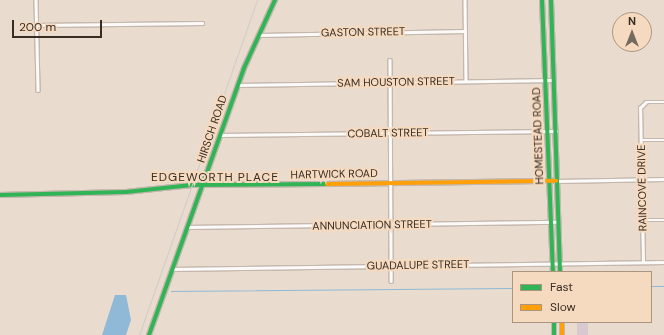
<!DOCTYPE html>
<html>
<head>
<meta charset="utf-8">
<style>
  body { margin:0 }
  #map { position:relative; width:664px; height:335px; overflow:hidden; background:#e9dbcd; font-family:"DM Sans",sans-serif }
  div>[style] { position:absolute }
  [style*='--x'] { left:calc(var(--x)*1px); top:calc(var(--y)*1px); width:calc(var(--w)*1px); rotate:calc(var(--a)*1deg) }
  .water>* { inset:0; background:#8fb9d7 }
  .stream>* { height:1px; margin:-0.5px; padding:0 0.5px; transform-origin:0.5px; border-radius:0.5px; background:#8fb9d7 }
  .building>* { inset:0; background:#d7c9cf; transform-origin:0 0 }
  .roads { filter:drop-shadow(1px 0 #c4b8ae) drop-shadow(-1px 0 #c4b8ae) drop-shadow(0 1px #c4b8ae) drop-shadow(0 -1px #c4b8ae) }
  .street>* { height:2.5px; margin:-1.25px; padding:0 1.25px; transform-origin:1.25px; border-radius:1.25px; background:#fcfaf8 }
  .fast>* { height:4px; margin:-2px; padding:0 2px; transform-origin:2px; border-radius:2px; background:#30b455 }
  .slow>* { height:4px; margin:-2px; padding:0 2px; transform-origin:2px; border-radius:2px; background:#ff9f0a }
  .rail>* { height:1px; margin:-0.5px; padding:0 0.5px; transform-origin:0.5px; border-radius:0.5px; background:#d0cdc9 }
  span { translate:-50% -50%; white-space:nowrap; text-align:center; line-height:1.15; -webkit-text-stroke:4px #f6dac0; paint-order:stroke }
  .street-label { font-size:11px; color:#372d23 }
  .neighbourhood-label { font-size:12px; color:#372d23; letter-spacing:1px }
  .legend { position:absolute; left:512px; top:271px; width:140px; height:52px; box-sizing:border-box; background:#f6dac0; border:1px solid #aa9581; margin:0; padding:5px 7px; list-style:none; font-size:12px; color:#372d23 }
  .legend li { display:flex; align-items:center; gap:8px; height:20px }
  .legend b { width:20px; border:1px solid #aa9581 }
  .north { position:absolute; left:612px; top:12px; width:40px; height:40px; box-sizing:border-box; background:#f6dac0; border:1px solid #aa9581; border-radius:50%; rotate:0deg; font-size:11px; font-weight:700; line-height:16px; text-align:center; color:#372d23 }
  .north::after { content:''; display:block; margin:auto; width:14px; height:18px; background:#756a5e; clip-path:polygon(50% 0,100% 100%,50% 72%,0 100%) }
  .scale { position:absolute; left:12px; top:20px; width:90px; height:18px; box-sizing:border-box; border:2px solid #372d23; border-top:0; padding-left:5px; font-size:12px; line-height:14px; white-space:nowrap; color:#372d23; -webkit-text-stroke:3px #f6dac0; paint-order:stroke }
</style>
</head>
<body>
<div id="map">
  <div class="water">
    <i style="clip-path:polygon(115px 295px,126px 295px,131px 320px,126px 335px,102px 335px)"></i>
  </div>
  <div class="stream">
    <i style="--x:651;--y:286;--w:13;--a:0"></i>
    <i style="--x:171;--y:291;--w:342;--a:-0.5"></i>
  </div>
  <div class="building">
    <i style="left:577px;top:323px;width:11px;height:12px"></i>
  </div>
  <div class="roads">
    <div class="street">
      <i style="--x:36;--y:0;--w:90;--a:88.7"></i>
      <i style="--x:465;--y:0;--w:81;--a:89.3"></i>
      <i style="--x:37;--y:25;--w:165;--a:-0.7"></i>
      <i style="--x:260;--y:35;--w:205;--a:-1.1"></i>
      <i style="--x:390;--y:60;--w:221;--a:89.7"></i>
      <i style="--x:238;--y:85;--w:315;--a:-0.9"></i>
      <i style="--x:220;--y:135;--w:336;--a:-0.7"></i>
      <i style="--x:641;--y:140;--w:23;--a:0"></i>
      <i style="--x:557;--y:181;--w:107;--a:-1.1"></i>
      <i style="--x:642;--y:220;--w:22;--a:0"></i>
      <i style="--x:188;--y:227;--w:369;--a:-0.8"></i>
      <i style="--x:643;--y:262;--w:154;--a:-91.1"></i>
      <i style="--x:640;--y:108;--w:8;--a:-45"></i>
      <i style="--x:646;--y:102;--w:18;--a:0"></i>
      <i style="--x:172;--y:269;--w:492;--a:-0.8"></i>
    </div>
    <div class="fast">
      <i style="--x:542;--y:0;--w:272;--a:87.7"></i>
      <i style="--x:551;--y:0;--w:272;--a:88.1"></i>
      <i style="--x:0;--y:195;--w:126;--a:-1.4"></i>
      <i style="--x:126;--y:192;--w:66;--a:-6.1"></i>
      <i style="--x:192;--y:185;--w:135;--a:-0.4"></i>
      <i style="--x:554;--y:322;--w:13;--a:90"></i>
      <i style="--x:149;--y:335;--w:283;--a:-70.4"></i>
      <i style="--x:244;--y:68;--w:75;--a:-65.5"></i>
    </div>
    <div class="slow">
      <i style="--x:327;--y:184;--w:229;--a:-0.8"></i>
      <i style="--x:562;--y:322;--w:13;--a:90"></i>
    </div>
  </div>
  <div class="rail">
    <i style="--x:139;--y:335;--w:355;--a:-70.6"></i>
  </div>
  <div class="street-label">
    <span style="left:363px;top:32px;rotate:-1deg">GASTON STREET</span>
    <span style="left:396px;top:82px;rotate:-1deg">SAM HOUSTON STREET</span>
    <span style="left:212px;top:129px;rotate:-71deg">HIRSCH ROAD</span>
    <span style="left:388px;top:133px;rotate:-1deg">COBALT STREET</span>
    <span style="left:538px;top:136px;rotate:-92deg">HOMESTEAD ROAD</span>
    <span style="left:334px;top:174px;rotate:-1deg">HARTWICK ROAD</span>
    <span style="left:642px;top:188px;rotate:-91deg">RAINCOVE DRIVE</span>
    <span style="left:372px;top:225px;rotate:-1deg">ANNUNCIATION STREET</span>
    <span style="left:418px;top:265px;rotate:-1deg">GUADALUPE STREET</span>
  </div>
  <div class="neighbourhood-label">
    <span style="left:215px;top:178px">EDGEWORTH PLACE</span>
  </div>
  <ul class="legend">
  <li><b style="height:5px;background:#30b455"></b>Fast</li>
  <li><b style="height:5px;background:#ff9f0a"></b>Slow</li>
  </ul>
  <div class="north">N</div>
  <div class="scale">200 m</div>
</div>
</body>
</html>
